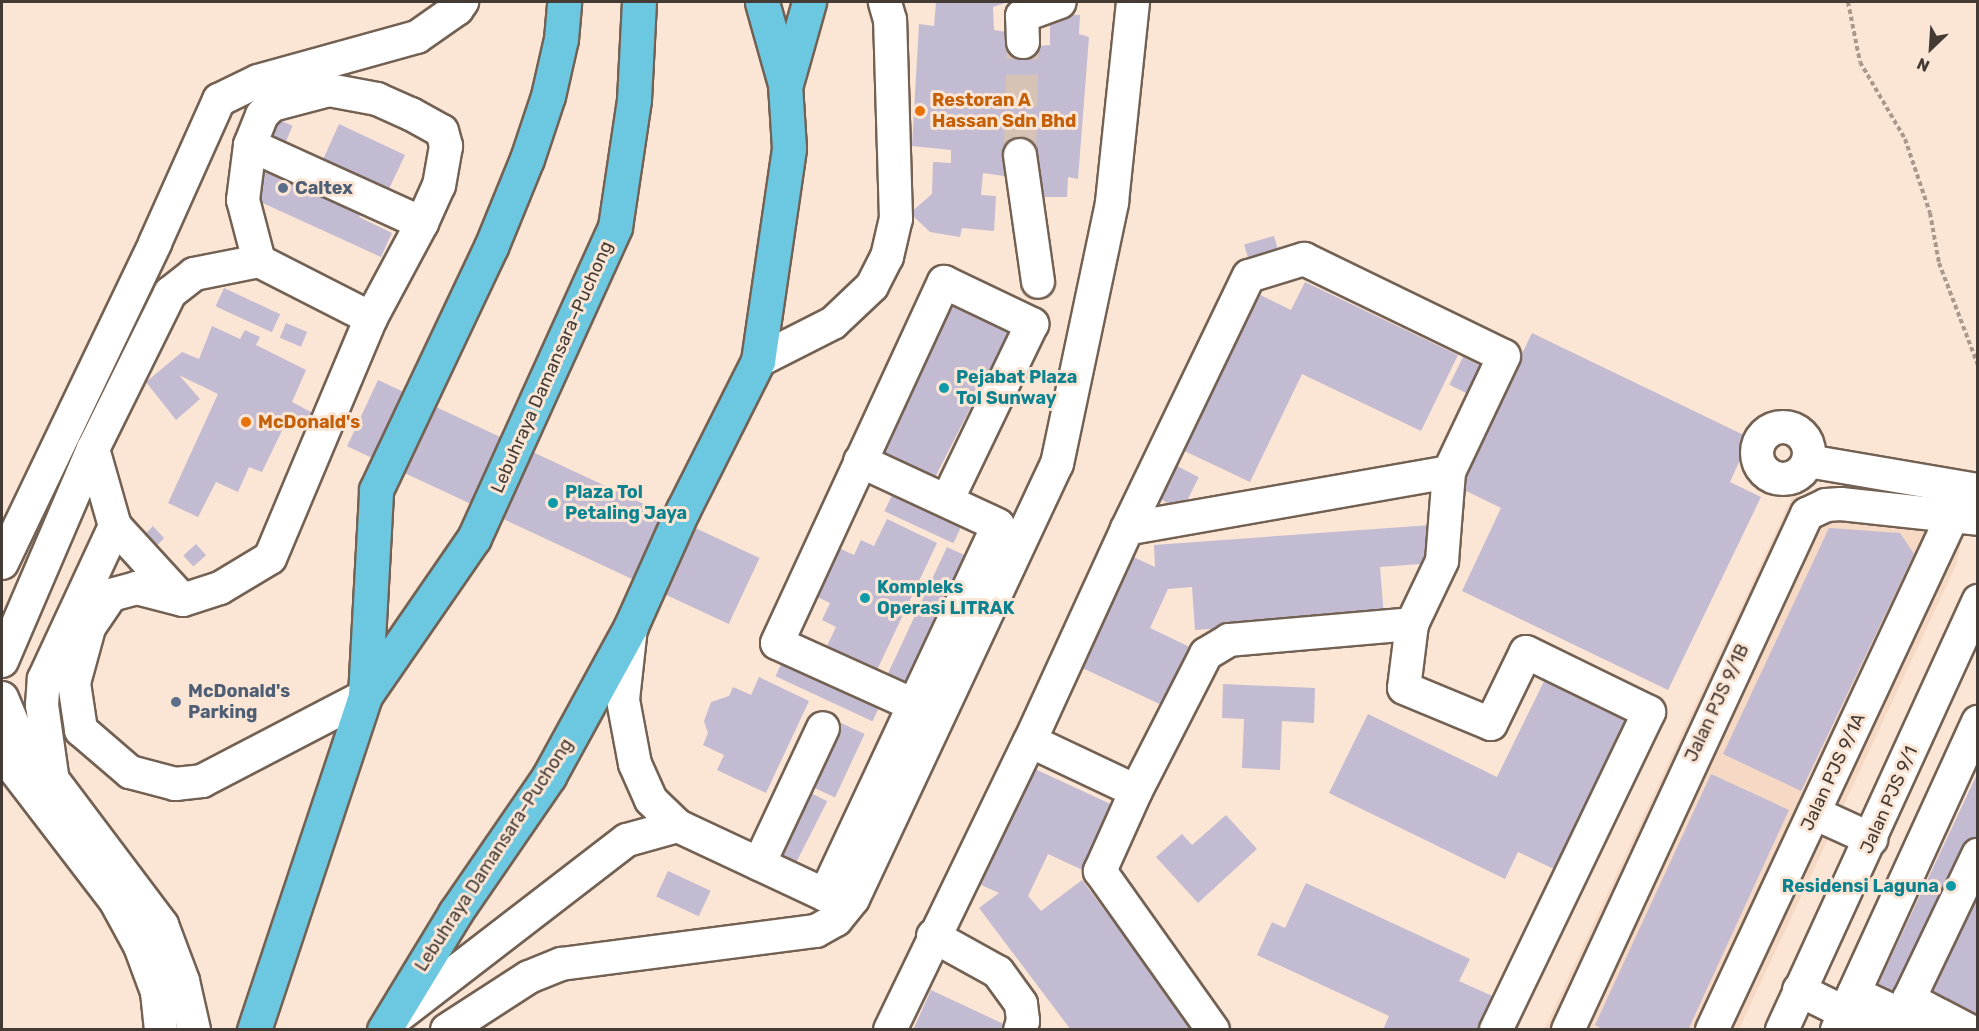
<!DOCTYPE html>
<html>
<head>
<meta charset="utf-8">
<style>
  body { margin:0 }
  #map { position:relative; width:1979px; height:1031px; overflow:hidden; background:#fbe5d5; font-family:Rubik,sans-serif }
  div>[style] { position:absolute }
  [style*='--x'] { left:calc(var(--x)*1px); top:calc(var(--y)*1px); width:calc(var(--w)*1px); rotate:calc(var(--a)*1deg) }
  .built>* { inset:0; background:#f5d9c4 }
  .building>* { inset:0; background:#c3bbd1; transform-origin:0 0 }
  .minor-tunnel>* { height:32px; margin-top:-16px; transform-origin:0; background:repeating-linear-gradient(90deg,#d6c3b5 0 32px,transparent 0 48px) }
  .path>* { height:4px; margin-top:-2px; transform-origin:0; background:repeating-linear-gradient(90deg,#a9998d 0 4.5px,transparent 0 7.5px) }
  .roads { filter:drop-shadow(2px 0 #736153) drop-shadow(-2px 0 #736153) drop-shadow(0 2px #736153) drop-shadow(0 -2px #736153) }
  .minor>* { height:32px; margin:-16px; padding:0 16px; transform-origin:16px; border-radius:16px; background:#fff }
  .minor>.ring { margin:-16px; padding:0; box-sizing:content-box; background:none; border:32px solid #fff; border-radius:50% }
  .highway>* { height:33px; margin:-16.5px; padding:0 16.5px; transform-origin:16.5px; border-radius:16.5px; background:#6cc8e1 }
  .dots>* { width:16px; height:16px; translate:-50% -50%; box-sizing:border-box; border:3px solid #fbe5d5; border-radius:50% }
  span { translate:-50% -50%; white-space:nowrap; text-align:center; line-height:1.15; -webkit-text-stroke:6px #fbe5d5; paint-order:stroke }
  .food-label { font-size:18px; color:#c56008; font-weight:700 }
  .left { translate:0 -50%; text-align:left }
  .service-label { font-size:18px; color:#4e5e75; font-weight:700 }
  .street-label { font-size:18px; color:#443b35 }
  .culture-label { font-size:18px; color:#0d838f; font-weight:700 }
  .right { translate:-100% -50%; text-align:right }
  .frame { position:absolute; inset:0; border:3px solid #443b35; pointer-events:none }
  .north { position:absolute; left:1901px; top:18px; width:60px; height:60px; -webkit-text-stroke:4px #fbe5d5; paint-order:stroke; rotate:205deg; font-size:16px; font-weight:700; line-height:24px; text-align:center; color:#443b35 }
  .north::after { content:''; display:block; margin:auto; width:21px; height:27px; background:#443b35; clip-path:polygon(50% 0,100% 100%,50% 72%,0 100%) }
</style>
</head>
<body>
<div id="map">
  <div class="built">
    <i style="clip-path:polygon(1793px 495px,1967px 507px,1957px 563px,1739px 1029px,1544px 1030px)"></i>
  </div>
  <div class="building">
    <i style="clip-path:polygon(936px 2px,1008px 2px,993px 7px,994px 30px,1019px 34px,1036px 46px,1050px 45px,1050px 14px,1080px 15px,1079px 34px,1089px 37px,1078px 179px,1068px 177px,1067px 197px,1038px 197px,1041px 169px,1028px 166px,1011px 177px,983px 173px,981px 195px,996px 196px,994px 231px,962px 228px,960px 237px,930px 232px,910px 213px,932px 194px,933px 162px,951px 163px,951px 150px,912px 146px,919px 24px,934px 26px)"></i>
    <i style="left:265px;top:114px;width:30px;height:24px;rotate:23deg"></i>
    <i style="clip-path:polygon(339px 124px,405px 155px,388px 191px,374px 185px,359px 217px,392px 233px,381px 257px,254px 199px,267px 169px,321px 164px)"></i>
    <i style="left:1274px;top:236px;width:19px;height:31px;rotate:74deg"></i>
    <i style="clip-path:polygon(1305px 282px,1458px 355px,1421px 431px,1302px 374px,1250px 482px,1174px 446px,1250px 290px,1291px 310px)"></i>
    <i style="left:224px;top:288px;width:62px;height:20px;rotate:25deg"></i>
    <i style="left:950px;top:296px;width:69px;height:169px;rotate:27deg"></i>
    <i style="left:286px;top:323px;width:23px;height:16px;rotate:23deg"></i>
    <i style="clip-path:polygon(212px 326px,240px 339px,245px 330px,260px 337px,256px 345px,306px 370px,292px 402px,313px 413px,308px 425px,289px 416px,262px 472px,249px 467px,238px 492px,216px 482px,198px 517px,168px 503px,218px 394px,179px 375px,200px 399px,176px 420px,146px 382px,182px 352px,199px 359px)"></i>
    <i style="clip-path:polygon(1532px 333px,1750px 438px,1730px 482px,1761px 497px,1668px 690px,1462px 591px,1501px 508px,1458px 487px)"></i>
    <i style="left:1463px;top:357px;width:28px;height:31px;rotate:26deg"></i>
    <i style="left:378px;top:380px;width:421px;height:73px;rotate:25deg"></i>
    <i style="left:1173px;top:464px;width:29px;height:37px;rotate:27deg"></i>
    <i style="left:893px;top:493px;width:76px;height:20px;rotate:25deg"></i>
    <i style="clip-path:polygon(887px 519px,937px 543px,877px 670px,827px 646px,836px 627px,822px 620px,830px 603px,807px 592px,830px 544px,854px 555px,861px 540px,874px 546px)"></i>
    <i style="clip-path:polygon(1431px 525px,1434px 563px,1380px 567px,1384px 617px,1195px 630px,1192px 587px,1168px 589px,1150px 628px,1194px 649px,1166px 707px,1076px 665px,1127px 554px,1155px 567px,1154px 545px)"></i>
    <i style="clip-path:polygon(153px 526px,164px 538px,153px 550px,142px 537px)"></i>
    <i style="clip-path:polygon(1829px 528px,1900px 533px,1914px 554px,1801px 791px,1723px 754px)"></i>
    <i style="left:196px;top:544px;width:15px;height:17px;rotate:48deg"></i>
    <i style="left:947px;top:547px;width:19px;height:141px;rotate:25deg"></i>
    <i style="left:784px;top:658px;width:107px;height:20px;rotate:25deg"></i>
    <i style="clip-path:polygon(1551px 667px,1640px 710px,1560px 872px,1518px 852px,1505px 879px,1329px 793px,1368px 714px,1497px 777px)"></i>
    <i style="clip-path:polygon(759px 677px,809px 701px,766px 793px,717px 770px,724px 755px,703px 745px,708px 733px,704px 721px,711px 702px,729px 696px,733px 687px,751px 695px)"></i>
    <i style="clip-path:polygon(1223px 684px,1315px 688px,1314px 723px,1282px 721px,1280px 770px,1242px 768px,1244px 719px,1222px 718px)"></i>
    <i style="left:841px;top:723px;width:26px;height:70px;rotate:25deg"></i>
    <i style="clip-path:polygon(1022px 763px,1117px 807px,1087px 872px,1048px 854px,1028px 896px,1041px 911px,1082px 880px,1195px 1030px,1071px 1030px,979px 908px,999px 893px,968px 879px)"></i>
    <i style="clip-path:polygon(1978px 772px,1978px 1030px,1869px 1004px)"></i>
    <i style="clip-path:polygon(1711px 774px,1789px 810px,1688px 1030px,1605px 1030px,1595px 1025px)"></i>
    <i style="left:805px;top:790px;width:25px;height:72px;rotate:27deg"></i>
    <i style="clip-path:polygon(1226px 815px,1257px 849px,1198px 903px,1156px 857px,1182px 834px,1192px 845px)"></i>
    <i style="left:668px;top:871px;width:47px;height:28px;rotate:25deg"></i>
    <i style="clip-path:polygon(1306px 883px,1470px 959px,1459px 981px,1499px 999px,1485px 1030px,1383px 1030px,1389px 1016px,1257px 955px,1272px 922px,1285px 928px)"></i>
    <i style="clip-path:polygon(931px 990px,1010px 1027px,1008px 1030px,913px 1030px)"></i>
  </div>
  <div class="minor-tunnel">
    <i style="--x:1020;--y:155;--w:113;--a:-88.5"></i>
  </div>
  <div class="path">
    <i style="--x:1848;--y:2;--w:61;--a:78.7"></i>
    <i style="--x:1860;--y:62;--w:89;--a:59.7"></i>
    <i style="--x:1905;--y:139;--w:78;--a:71.3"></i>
    <i style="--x:1930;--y:213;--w:51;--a:79.8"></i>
    <i style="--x:1939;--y:263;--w:109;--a:69.1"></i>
  </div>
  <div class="roads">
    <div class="minor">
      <i style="--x:1023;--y:42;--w:26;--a:-92"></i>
      <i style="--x:1022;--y:16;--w:40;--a:-20.2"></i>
      <i style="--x:250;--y:145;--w:32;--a:-68"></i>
      <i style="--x:262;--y:115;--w:14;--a:-45"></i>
      <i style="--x:272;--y:105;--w:59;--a:-14.7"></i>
      <i style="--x:329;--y:90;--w:49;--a:10.6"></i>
      <i style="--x:377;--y:99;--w:37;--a:24"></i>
      <i style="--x:411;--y:114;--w:35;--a:29"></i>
      <i style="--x:442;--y:131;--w:16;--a:75"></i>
      <i style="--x:446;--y:146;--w:40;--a:100"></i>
      <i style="--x:439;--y:185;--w:42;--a:114.1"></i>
      <i style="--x:1020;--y:155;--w:128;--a:81.9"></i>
      <i style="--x:259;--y:261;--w:63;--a:-104.7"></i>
      <i style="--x:243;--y:200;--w:55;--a:-82.7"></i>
      <i style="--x:250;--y:145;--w:189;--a:24.4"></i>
      <i style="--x:422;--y:223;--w:108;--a:118.2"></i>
      <i style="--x:758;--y:361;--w:84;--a:-26.9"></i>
      <i style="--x:833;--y:323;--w:54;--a:-43.5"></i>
      <i style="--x:872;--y:286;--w:33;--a:-63"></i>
      <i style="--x:887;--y:257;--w:39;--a:-77"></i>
      <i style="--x:896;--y:219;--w:199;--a:-91.7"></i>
      <i style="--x:890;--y:20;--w:19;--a:-106"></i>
      <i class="ring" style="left:1757px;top:427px;width:20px;height:20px"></i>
      <i style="--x:93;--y:449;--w:80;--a:74.1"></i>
      <i style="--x:115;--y:526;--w:99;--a:47.5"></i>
      <i style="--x:1808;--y:461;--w:172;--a:9.7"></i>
      <i style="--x:2;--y:563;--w:355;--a:-64.4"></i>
      <i style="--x:155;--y:243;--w:157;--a:-65.9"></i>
      <i style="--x:219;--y:100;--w:43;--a:-26"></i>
      <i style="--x:258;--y:81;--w:165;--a:-15.5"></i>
      <i style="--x:417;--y:37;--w:49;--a:-35"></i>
      <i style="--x:457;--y:9;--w:9;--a:-54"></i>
      <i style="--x:1412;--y:624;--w:64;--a:97.1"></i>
      <i style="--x:1404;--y:688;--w:94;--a:22.5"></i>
      <i style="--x:1491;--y:724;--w:80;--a:-64.1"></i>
      <i style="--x:1526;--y:652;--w:137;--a:26"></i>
      <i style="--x:1649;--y:712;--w:353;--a:115.7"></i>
      <i style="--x:631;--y:627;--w:73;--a:96.3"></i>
      <i style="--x:623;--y:700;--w:65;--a:79.4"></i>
      <i style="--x:635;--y:764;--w:39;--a:66"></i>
      <i style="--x:651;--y:800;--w:37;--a:44"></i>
      <i style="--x:678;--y:826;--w:162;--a:25.1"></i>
      <i style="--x:825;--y:895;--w:408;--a:-64.9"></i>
      <i style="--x:998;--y:525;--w:152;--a:-155.1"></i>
      <i style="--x:2;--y:661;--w:231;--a:-66.8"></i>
      <i style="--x:93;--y:449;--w:174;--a:-63.7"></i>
      <i style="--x:170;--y:293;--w:31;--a:-38"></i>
      <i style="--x:194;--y:274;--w:66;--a:-11.3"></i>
      <i style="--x:259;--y:261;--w:126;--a:27"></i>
      <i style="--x:371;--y:318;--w:260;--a:112.8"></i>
      <i style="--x:270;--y:558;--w:58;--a:149"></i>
      <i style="--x:220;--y:588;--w:39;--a:162"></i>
      <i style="--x:183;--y:600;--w:48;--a:-165.4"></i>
      <i style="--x:137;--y:588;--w:27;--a:165"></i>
      <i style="--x:111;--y:595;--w:40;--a:124"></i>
      <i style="--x:89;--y:628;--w:57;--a:105.3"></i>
      <i style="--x:74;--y:683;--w:48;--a:81.5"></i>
      <i style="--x:81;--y:730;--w:65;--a:40.6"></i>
      <i style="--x:130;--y:772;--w:47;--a:14.9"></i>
      <i style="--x:175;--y:784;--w:27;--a:-6"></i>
      <i style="--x:202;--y:781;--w:184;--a:-27.5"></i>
      <i style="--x:2;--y:698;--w:36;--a:67"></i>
      <i style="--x:16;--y:731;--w:243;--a:53"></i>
      <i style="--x:162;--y:925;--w:60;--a:69.4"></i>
      <i style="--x:183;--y:981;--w:50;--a:77.3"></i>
      <i style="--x:914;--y:705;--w:150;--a:-155.7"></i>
      <i style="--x:777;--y:643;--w:398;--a:-65.2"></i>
      <i style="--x:944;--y:282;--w:98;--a:25.5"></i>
      <i style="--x:1032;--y:324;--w:196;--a:115.7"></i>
      <i style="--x:1030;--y:741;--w:117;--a:25.3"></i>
      <i style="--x:1136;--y:791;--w:88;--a:114.2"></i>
      <i style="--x:1100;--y:871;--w:195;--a:54.6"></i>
      <i style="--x:2;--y:753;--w:185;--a:52.5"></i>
      <i style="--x:115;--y:900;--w:52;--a:61.5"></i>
      <i style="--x:140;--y:946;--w:49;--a:69.7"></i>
      <i style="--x:157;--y:992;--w:38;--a:84"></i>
      <i style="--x:52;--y:775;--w:71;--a:-98.1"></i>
      <i style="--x:42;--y:705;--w:26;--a:-86"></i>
      <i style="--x:44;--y:679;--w:169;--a:-65.1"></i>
      <i style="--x:1136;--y:791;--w:154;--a:-62.9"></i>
      <i style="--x:1206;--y:654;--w:27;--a:-31"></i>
      <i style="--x:1229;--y:640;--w:184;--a:-5"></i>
      <i style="--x:1412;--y:624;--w:70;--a:-64.5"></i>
      <i style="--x:1442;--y:561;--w:89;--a:-85.5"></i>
      <i style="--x:1814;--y:813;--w:63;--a:24.5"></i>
      <i style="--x:759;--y:864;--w:150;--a:-64.8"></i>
      <i style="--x:933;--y:936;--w:74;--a:29"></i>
      <i style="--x:998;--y:972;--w:39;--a:54"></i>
      <i style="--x:1021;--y:1004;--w:17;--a:83"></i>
      <i style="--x:1023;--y:1021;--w:9;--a:108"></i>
      <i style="--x:1799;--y:990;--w:90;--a:26.3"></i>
      <i style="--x:1854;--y:993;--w:83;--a:25"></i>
      <i style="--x:389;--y:1023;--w:300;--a:-37.6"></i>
      <i style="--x:627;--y:840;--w:53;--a:-15.4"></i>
      <i style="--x:447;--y:1030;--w:98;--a:-32.9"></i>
      <i style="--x:529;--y:977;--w:35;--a:-22"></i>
      <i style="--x:561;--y:964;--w:257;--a:-7.4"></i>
      <i style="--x:816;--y:931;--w:23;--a:-29"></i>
      <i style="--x:836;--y:920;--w:27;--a:-51"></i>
      <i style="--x:853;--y:899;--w:480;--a:-64.9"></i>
      <i style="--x:1057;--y:464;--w:268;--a:-78.1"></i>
      <i style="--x:1112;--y:202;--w:201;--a:-84"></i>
      <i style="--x:890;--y:1030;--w:321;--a:-64.2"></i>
      <i style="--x:1030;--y:741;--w:233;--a:-65.4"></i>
      <i style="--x:1127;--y:529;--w:281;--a:-64.3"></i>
      <i style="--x:1249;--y:276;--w:58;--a:-17.2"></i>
      <i style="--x:1304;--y:259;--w:222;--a:25.9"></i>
      <i style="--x:1504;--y:356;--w:128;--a:115.4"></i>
      <i style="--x:1449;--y:472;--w:327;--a:170"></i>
      <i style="--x:1568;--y:1030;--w:569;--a:-65.15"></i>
      <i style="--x:1807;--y:514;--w:21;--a:-25"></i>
      <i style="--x:1826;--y:505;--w:15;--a:-4"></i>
      <i style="--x:1841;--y:504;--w:138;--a:6.2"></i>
      <i style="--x:1712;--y:1030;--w:569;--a:-64.92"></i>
      <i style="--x:1782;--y:1030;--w:472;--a:-65.4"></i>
      <i style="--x:1837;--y:1030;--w:339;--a:-65.4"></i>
      <i style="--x:1968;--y:1030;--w:67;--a:-152.3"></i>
      <i style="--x:1909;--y:999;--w:160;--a:-64.4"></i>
    </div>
    <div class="highway">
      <i style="--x:786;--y:84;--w:85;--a:-74.3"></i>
      <i style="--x:365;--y:696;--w:192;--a:-55.4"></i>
      <i style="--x:474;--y:538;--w:341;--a:-65.6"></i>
      <i style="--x:615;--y:227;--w:128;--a:-81.5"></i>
      <i style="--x:634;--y:100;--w:98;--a:-87.1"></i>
      <i style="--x:254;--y:1030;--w:352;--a:-71.6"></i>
      <i style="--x:365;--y:696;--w:206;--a:-86.9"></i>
      <i style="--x:376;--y:490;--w:269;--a:-64.7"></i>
      <i style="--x:491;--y:247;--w:95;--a:-67.8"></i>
      <i style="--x:527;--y:159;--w:66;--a:-71.6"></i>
      <i style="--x:548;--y:96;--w:58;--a:-77.2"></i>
      <i style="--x:561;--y:39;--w:37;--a:-85"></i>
      <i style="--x:384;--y:1030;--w:137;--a:-58.7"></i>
      <i style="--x:455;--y:913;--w:166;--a:-55.5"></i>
      <i style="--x:549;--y:776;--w:171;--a:-61.3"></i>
      <i style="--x:631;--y:626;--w:127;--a:-65.9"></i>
      <i style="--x:683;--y:510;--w:167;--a:-63.3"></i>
      <i style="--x:758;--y:361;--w:215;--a:-81.7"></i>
      <i style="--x:789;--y:148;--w:64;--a:-93.6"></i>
      <i style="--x:785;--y:84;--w:85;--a:-105.7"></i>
    </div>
  </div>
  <div class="dots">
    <i style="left:920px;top:111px;background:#e8710a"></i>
    <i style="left:283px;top:188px;background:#5c6f8a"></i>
    <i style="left:944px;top:388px;background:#0f9aa8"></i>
    <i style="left:246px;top:422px;background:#e8710a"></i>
    <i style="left:553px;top:503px;background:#0f9aa8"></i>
    <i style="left:865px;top:598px;background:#0f9aa8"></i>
    <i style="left:176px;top:702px;background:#5c6f8a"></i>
    <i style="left:1951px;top:886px;background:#0f9aa8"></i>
  </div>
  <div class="food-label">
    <span class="left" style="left:932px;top:111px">Restoran A<br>Hassan Sdn Bhd</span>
    <span class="left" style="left:258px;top:422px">McDonald's</span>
  </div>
  <div class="service-label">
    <span class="left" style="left:295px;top:188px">Caltex</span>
    <span class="left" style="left:188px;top:702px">McDonald's<br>Parking</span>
  </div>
  <div class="street-label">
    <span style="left:552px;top:367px;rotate:-66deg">Lebuhraya Damansara–Puchong</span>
    <span style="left:1717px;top:703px;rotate:-65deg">Jalan PJS 9/1B</span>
    <span style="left:1833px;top:772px;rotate:-65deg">Jalan PJS 9/1A</span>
    <span style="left:1889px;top:800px;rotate:-66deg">Jalan PJS 9/1</span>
    <span style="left:494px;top:855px;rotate:-57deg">Lebuhraya Damansara–Puchong</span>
  </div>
  <div class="culture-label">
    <span class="left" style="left:956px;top:388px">Pejabat Plaza<br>Tol Sunway</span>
    <span class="left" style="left:565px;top:503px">Plaza Tol<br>Petaling Jaya</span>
    <span class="left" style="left:877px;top:598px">Kompleks<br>Operasi LITRAK</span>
    <span class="right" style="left:1939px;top:886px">Residensi Laguna</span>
  </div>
  <div class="frame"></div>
  <div class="north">N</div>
</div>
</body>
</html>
